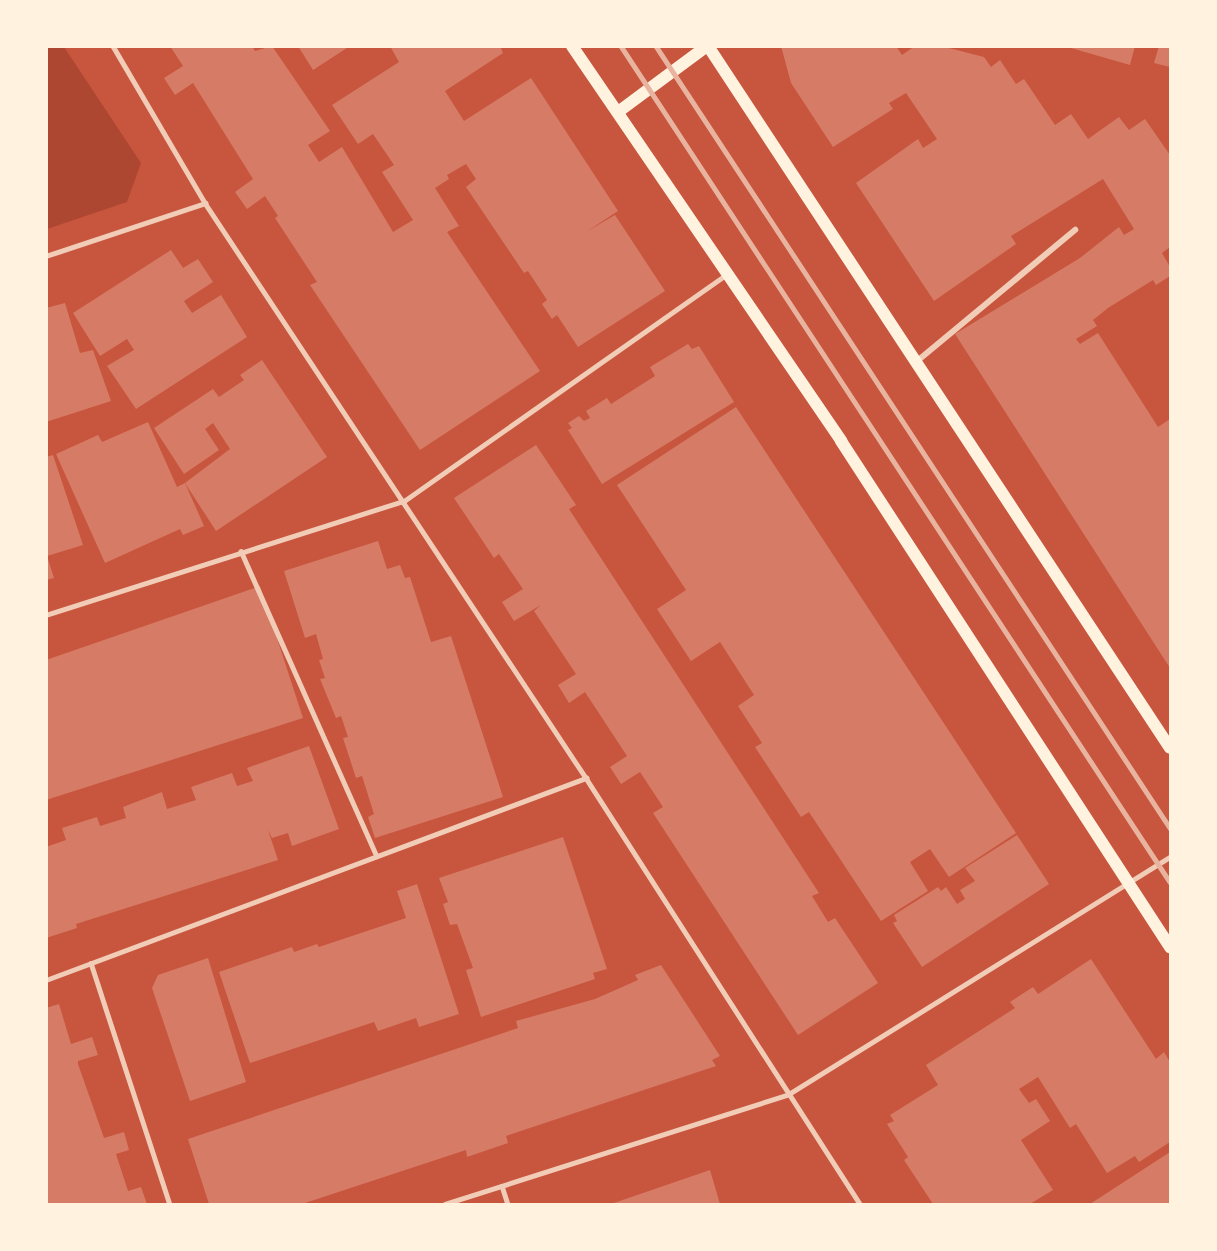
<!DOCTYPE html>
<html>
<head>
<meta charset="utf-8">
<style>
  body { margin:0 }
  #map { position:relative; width:1217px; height:1251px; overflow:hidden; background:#c8553d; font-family:Ubuntu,sans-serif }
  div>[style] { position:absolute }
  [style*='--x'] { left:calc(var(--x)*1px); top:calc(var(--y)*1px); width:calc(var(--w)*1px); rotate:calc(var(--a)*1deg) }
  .green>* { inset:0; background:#ae4732 }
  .building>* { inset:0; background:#d67c66 }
  .service>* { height:4.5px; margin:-2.25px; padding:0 2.25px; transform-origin:2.25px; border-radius:2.25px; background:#f1ccb7 }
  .minor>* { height:6px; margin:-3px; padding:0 3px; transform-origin:3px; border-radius:3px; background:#f1ccb7 }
  .secondary>* { height:12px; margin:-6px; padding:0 6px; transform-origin:6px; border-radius:6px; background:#fff3e0 }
  .rail>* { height:4.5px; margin:-2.25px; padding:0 2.25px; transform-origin:2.25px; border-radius:2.25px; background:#e9b49f }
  span { translate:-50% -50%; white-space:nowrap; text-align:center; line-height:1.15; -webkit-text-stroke:6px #fff3e0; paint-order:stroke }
  .frame { position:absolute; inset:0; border:48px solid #fff3e0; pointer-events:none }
</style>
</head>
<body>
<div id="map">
  <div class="green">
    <i style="clip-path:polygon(46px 47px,64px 47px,141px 163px,127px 202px,47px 229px)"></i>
  </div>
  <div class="building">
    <i style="clip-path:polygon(170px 46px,252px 46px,255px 51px,272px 46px,330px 131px,308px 145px,319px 162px,342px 147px,393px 232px,413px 220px,382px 172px,394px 165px,373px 134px,358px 144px,332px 105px,399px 62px,390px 46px,504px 46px,501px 48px,503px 53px,445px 91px,464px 121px,531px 78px,618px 211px,586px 232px,615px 215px,665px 291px,578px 347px,557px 315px,552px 319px,542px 304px,547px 300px,528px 271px,524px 273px,466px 187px,476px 179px,466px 164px,447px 175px,449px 179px,435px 188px,459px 226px,447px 232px,540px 371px,420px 450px,310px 285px,317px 282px,275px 218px,278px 216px,265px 196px,247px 209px,235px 192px,253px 179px,193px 83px,175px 95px,164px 78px,183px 66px)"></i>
    <i style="clip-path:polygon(298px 46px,350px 46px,313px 70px)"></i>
    <i style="clip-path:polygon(781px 46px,896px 46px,902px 55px,915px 46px,941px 46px,984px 57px,991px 67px,1000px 60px,1016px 84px,1024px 79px,1055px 125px,1071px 114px,1088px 139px,1119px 117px,1129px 130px,1145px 119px,1170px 155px,1170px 247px,1162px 253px,1170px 267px,1170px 276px,1156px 285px,1153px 280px,1108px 308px,1093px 320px,1097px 326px,1076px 339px,1080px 344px,1098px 333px,1158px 427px,1170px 419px,1170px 668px,955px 334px,1080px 258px,1119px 227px,1124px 235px,1134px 229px,1103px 179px,1011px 236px,1016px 244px,934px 301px,856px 183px,918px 139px,923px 148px,937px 139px,906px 93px,889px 103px,893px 109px,833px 147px,791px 83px)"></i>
    <i style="clip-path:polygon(1064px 46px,1135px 46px,1130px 65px)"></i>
    <i style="clip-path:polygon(1159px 46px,1170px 46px,1170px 67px,1154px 63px)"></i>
    <i style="clip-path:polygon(171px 250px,183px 268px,198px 259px,213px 282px,184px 301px,192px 313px,221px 295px,247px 337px,136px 409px,107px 366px,134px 350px,127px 339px,100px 356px,73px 313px)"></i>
    <i style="clip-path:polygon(65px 303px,80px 353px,93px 350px,111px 401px,46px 422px,46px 308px)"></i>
    <i style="clip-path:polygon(688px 344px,692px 349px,699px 346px,734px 402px,602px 484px,568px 430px,572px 428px,568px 423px,579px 416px,584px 421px,590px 418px,586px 411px,607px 398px,611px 404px,655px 376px,650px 367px)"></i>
    <i style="clip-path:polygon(262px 360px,327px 457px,216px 531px,185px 483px,230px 449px,213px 423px,205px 429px,219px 450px,184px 474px,154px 428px,213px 389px,219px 397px,244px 380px,240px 375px)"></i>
    <i style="clip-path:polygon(736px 407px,1016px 833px,949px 877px,930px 849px,910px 862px,928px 891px,881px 921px,809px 812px,801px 817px,755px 747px,762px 743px,738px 706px,754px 695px,720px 642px,691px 661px,657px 609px,686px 590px,617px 485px)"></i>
    <i style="clip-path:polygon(148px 422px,177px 487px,185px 483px,204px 526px,183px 535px,180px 529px,105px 563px,56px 454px,98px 435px,102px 442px)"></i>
    <i style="clip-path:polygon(536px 445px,576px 505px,569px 509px,819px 893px,812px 896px,828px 922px,835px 918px,878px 983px,798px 1035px,653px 813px,663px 807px,640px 772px,621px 784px,610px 767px,627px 756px,585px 692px,569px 703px,558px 685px,576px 674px,534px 611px,541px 605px,514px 621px,502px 602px,523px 589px,499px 554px,494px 558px,454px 498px)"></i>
    <i style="clip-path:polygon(53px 455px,83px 545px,47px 556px,54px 578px,46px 580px,46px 457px)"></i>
    <i style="clip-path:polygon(378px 541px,387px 569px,400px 565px,405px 578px,410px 577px,431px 642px,451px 636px,503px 797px,375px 838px,368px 817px,374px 814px,362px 776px,356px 778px,343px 738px,348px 737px,341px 716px,336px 718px,320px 679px,325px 678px,319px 660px,323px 659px,316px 634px,305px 638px,284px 571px)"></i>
    <i style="clip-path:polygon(260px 586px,303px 718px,46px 800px,46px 660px)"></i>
    <i style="clip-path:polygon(309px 746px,339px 829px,292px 846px,288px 833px,272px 838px,268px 830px,278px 860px,76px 924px,77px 928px,46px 938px,46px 847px,66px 840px,62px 828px,97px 817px,100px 826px,126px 818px,123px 807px,162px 792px,167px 809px,196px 800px,191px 787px,232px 773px,237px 786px,253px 781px,247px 768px)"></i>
    <i style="clip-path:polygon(1017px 835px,1049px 884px,922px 967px,893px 923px,897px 921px,894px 915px,938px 887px,941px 891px,946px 887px,957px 904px,965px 899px,960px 890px,975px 881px,965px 868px)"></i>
    <i style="clip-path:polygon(563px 837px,607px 969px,593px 973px,595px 979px,481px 1017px,466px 970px,473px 968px,457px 924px,450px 925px,443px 904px,448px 902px,439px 878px)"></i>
    <i style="clip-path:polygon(417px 884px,459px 1014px,419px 1027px,416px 1018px,378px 1031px,374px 1022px,250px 1063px,219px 972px,292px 947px,294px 952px,317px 944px,319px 947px,406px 918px,397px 891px)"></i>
    <i style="clip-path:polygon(208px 958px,246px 1082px,190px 1101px,152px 988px,158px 975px)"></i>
    <i style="clip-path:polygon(1091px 959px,1156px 1059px,1164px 1052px,1170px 1062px,1170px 1142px,1139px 1162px,1135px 1156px,1107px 1173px,1076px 1124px,1070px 1128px,1038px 1077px,1019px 1089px,1029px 1103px,1036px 1099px,1050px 1121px,1021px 1140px,1053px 1190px,1030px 1204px,933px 1204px,904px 1160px,908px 1157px,887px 1124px,894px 1121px,890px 1115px,938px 1085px,926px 1065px,1015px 1008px,1010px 1002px,1033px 987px,1038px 994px)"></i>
    <i style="clip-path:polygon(661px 965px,720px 1056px,712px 1060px,716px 1066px,506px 1136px,508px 1143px,467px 1157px,466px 1150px,302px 1204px,209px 1204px,188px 1139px,518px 1028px,516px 1021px,595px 999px,638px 980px,635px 975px)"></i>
    <i style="clip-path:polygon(59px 1004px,71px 1044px,92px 1037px,98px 1055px,78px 1061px,78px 1064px,104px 1138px,124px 1132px,129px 1150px,116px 1154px,128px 1191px,141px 1187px,147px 1204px,46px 1204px,46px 1008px)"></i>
    <i style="clip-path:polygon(1170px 1152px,1170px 1204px,1090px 1204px)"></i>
    <i style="clip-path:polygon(710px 1170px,720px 1204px,611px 1204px)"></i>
  </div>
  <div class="service">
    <i style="--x:113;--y:46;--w:182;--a:59.6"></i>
    <i style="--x:205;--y:203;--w:690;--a:56.47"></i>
    <i style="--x:586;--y:778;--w:507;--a:57.25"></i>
    <i style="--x:46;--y:256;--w:168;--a:-18.4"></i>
    <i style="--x:241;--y:551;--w:334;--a:66"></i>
    <i style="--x:46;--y:615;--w:376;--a:-17.7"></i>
    <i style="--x:404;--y:501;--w:393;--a:-35.1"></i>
    <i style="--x:91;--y:963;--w:254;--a:71.9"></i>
    <i style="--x:46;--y:980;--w:577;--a:-20.51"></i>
    <i style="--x:502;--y:1186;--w:19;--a:72"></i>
    <i style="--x:445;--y:1204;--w:361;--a:-17.7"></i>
    <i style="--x:789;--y:1094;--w:449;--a:-31.9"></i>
  </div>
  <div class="minor">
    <i style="--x:916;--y:362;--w:207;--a:-39.7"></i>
  </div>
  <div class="secondary">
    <i style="--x:572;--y:46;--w:478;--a:55.7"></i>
    <i style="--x:841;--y:441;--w:604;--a:56.97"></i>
    <i style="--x:708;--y:46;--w:840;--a:56.65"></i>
    <i style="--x:618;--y:112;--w:111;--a:-36.6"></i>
  </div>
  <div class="rail">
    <i style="--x:621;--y:46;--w:1000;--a:56.71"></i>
    <i style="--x:656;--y:46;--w:936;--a:56.68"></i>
  </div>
  <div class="frame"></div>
</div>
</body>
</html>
